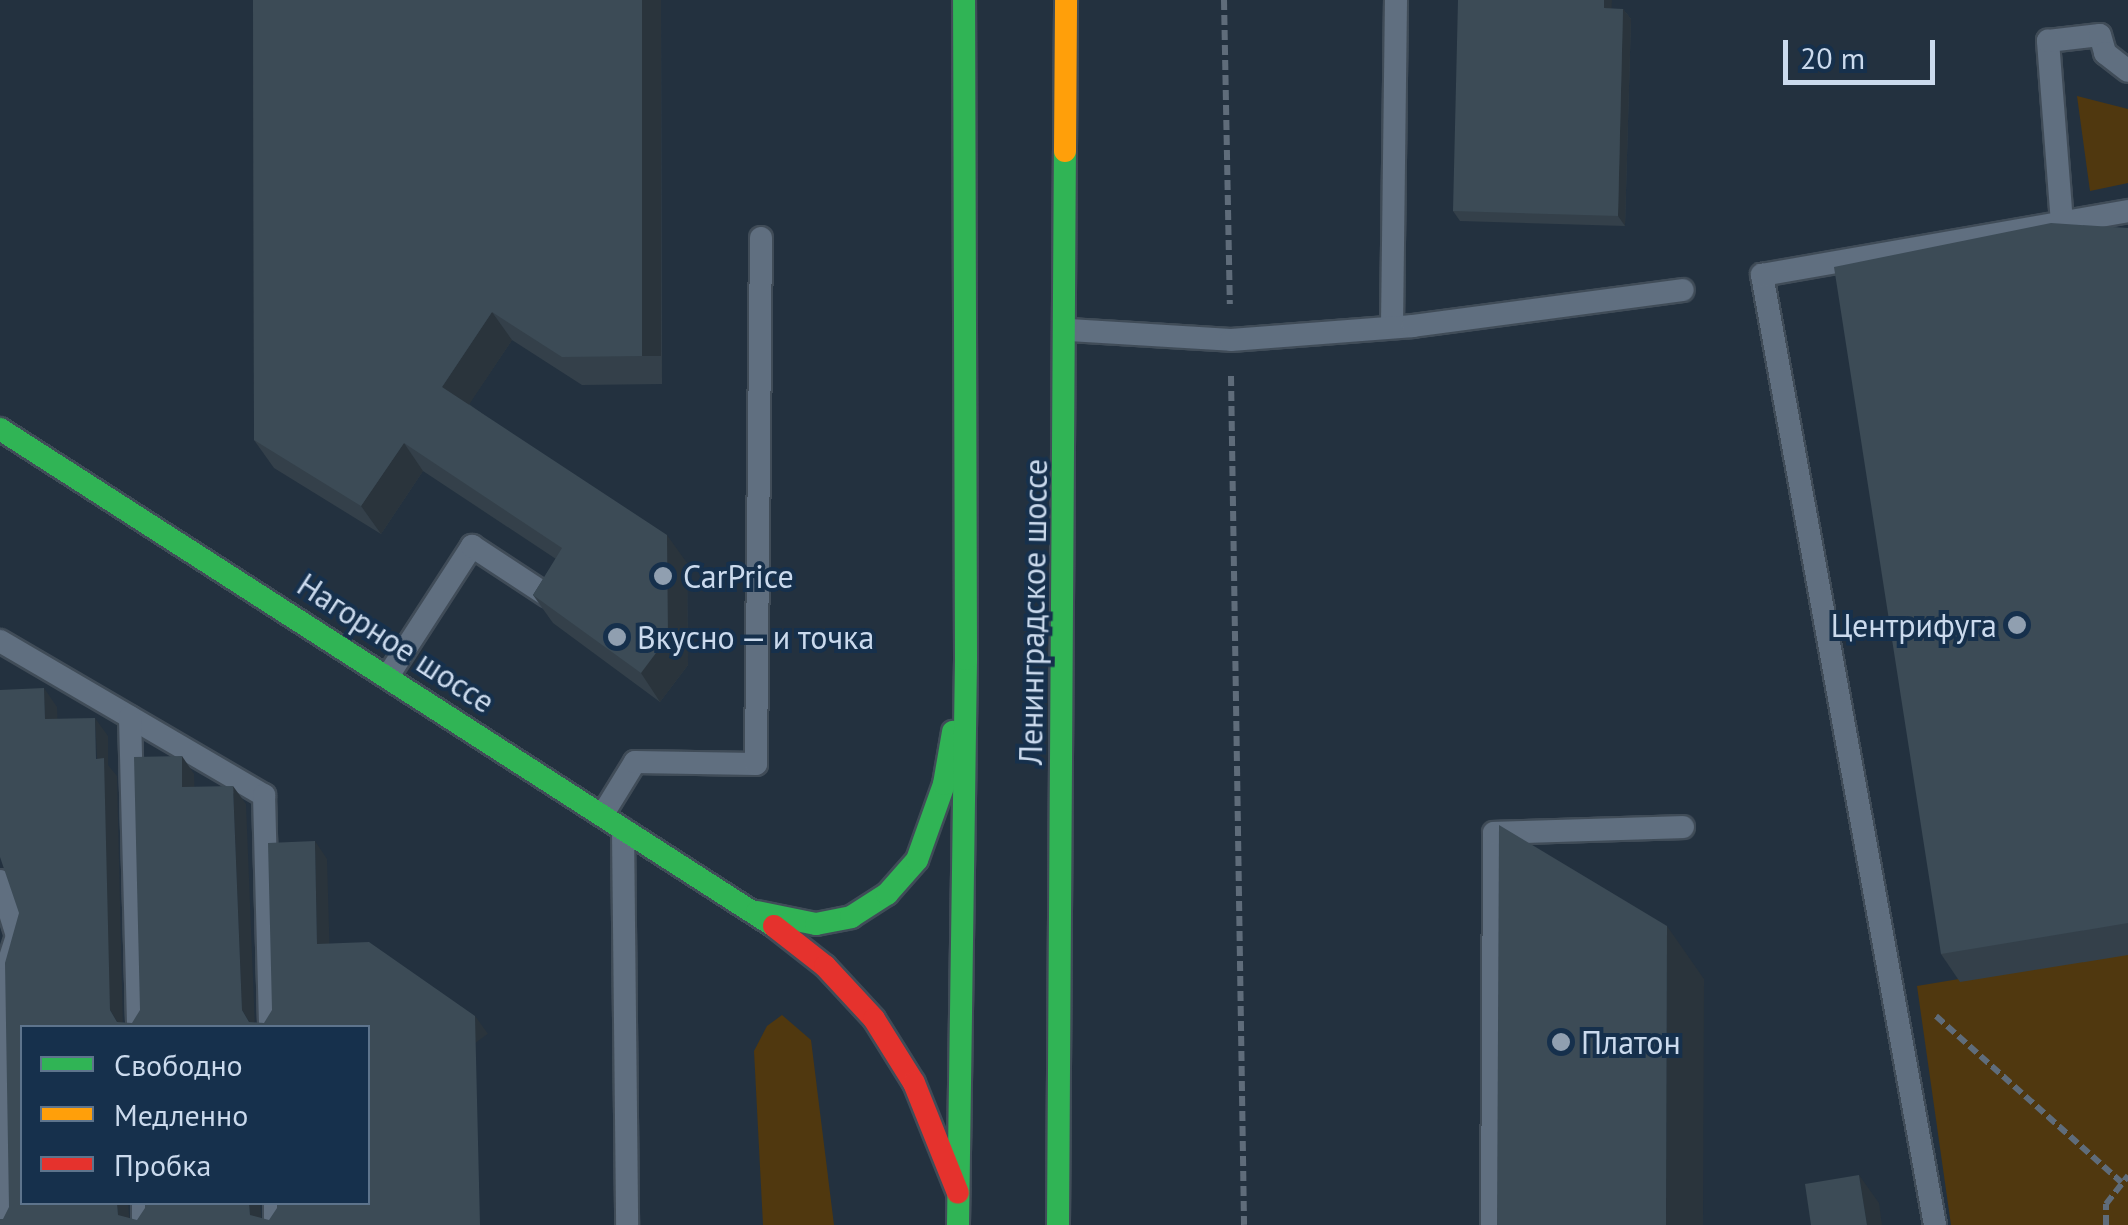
<!DOCTYPE html>
<html>
<head>
<meta charset="utf-8">
<style>
  body { margin:0 }
  #map { position:relative; width:2128px; height:1225px; overflow:hidden; background:#23313f; font-family:"PT Sans",sans-serif }
  div>[style] { position:absolute }
  [style*='--x'] { left:calc(var(--x)*1px); top:calc(var(--y)*1px); width:calc(var(--w)*1px); rotate:calc(var(--a)*1deg) }
  .green>* { inset:0; background:#50380f }
  .path>* { height:6px; margin-top:-3px; transform-origin:0; background:repeating-linear-gradient(90deg,#5f6c7a 0 10px,transparent 0 15px) }
  .roads { filter:drop-shadow(2px 0 #404c58) drop-shadow(-2px 0 #404c58) drop-shadow(0 2px #404c58) drop-shadow(0 -2px #404c58) }
  .lane>* { height:22px; margin:-11px; padding:0 11px; transform-origin:11px; border-radius:11px; background:#606f80 }
  .fast>* { height:22px; margin:-11px; padding:0 11px; transform-origin:11px; border-radius:11px; background:#30b455 }
  .slow>* { height:22px; margin:-11px; padding:0 11px; transform-origin:11px; border-radius:11px; background:#ff9f0a }
  .jam>* { height:22px; margin:-11px; padding:0 11px; transform-origin:11px; border-radius:11px; background:#e5322d }
  .wall>* { inset:0; background:#34404a }
  .shaded-wall>* { inset:0; background:#2a343c; transform-origin:0 0 }
  .building>* { inset:0; background:#3c4b56 }
  .dots>* { width:28px; height:28px; translate:-50% -50%; box-sizing:border-box; border:5px solid #16304c; border-radius:50% }
  span { translate:-50% -50%; white-space:nowrap; text-align:center; line-height:1.15; -webkit-text-stroke:8px #16304c; paint-order:stroke }
  .poi-label { font-size:32px; color:#cbdaed }
  .left { translate:0 -50%; text-align:left }
  .right { translate:-100% -50%; text-align:right }
  .street-label { font-size:32px; color:#cbdaed }
  .legend { position:absolute; left:20px; top:1025px; width:350px; height:180px; box-sizing:border-box; background:#16304c; border:2px solid #5e748c; margin:0; padding:12px 18px; list-style:none; font-size:30px; color:#cbdaed }
  .legend li { display:flex; align-items:center; gap:20px; height:50px }
  .legend b { width:50px; border:2px solid #5e748c }
  .scale { position:absolute; left:1783px; top:40px; width:152px; height:45px; box-sizing:border-box; border:5px solid #cbdaed; border-top:0; padding-left:12px; font-size:30px; line-height:35px; white-space:nowrap; color:#cbdaed; -webkit-text-stroke:8px #16304c; paint-order:stroke }
</style>
</head>
<body>
<div id="map">
  <div class="green">
    <i style="clip-path:polygon(2077px 96px,2128px 109px,2128px 183px,2090px 191px)"></i>
    <i style="clip-path:polygon(2128px 951px,2128px 1225px,1951px 1225px,1917px 986px)"></i>
    <i style="clip-path:polygon(782px 1015px,811px 1040px,834px 1225px,763px 1225px,754px 1051px,767px 1026px)"></i>
  </div>
  <div class="path">
    <i style="--x:1224;--y:0;--w:304;--a:88.9"></i>
    <i style="--x:1231;--y:376;--w:849;--a:89.12"></i>
    <i style="--x:1936;--y:1016;--w:249;--a:41.9"></i>
    <i style="--x:2106;--y:1225;--w:21;--a:-90"></i>
    <i style="--x:2106;--y:1204;--w:36;--a:-52"></i>
  </div>
  <div class="roads">
    <div class="lane">
      <i style="--x:2062;--y:223;--w:183;--a:-94.4"></i>
      <i style="--x:2048;--y:41;--w:52;--a:-6.6"></i>
      <i style="--x:2100;--y:35;--w:19;--a:74"></i>
      <i style="--x:2105;--y:53;--w:29;--a:38"></i>
      <i style="--x:1392;--y:326;--w:326;--a:-89.3"></i>
      <i style="--x:1069;--y:330;--w:162;--a:3.5"></i>
      <i style="--x:1231;--y:340;--w:183;--a:-4.4"></i>
      <i style="--x:1413;--y:326;--w:272;--a:-7.6"></i>
      <i style="--x:0;--y:641;--w:306;--a:30.3"></i>
      <i style="--x:264;--y:795;--w:233;--a:88.5"></i>
      <i style="--x:388;--y:676;--w:155;--a:-57.1"></i>
      <i style="--x:472;--y:546;--w:91;--a:33.3"></i>
      <i style="--x:130;--y:717;--w:311;--a:88.5"></i>
      <i style="--x:603;--y:814;--w:61;--a:-58.4"></i>
      <i style="--x:635;--y:762;--w:121;--a:0.9"></i>
      <i style="--x:756;--y:764;--w:526;--a:-89.46"></i>
      <i style="--x:623;--y:829;--w:396;--a:89.4"></i>
      <i style="--x:0;--y:881;--w:58;--a:72.8"></i>
      <i style="--x:17;--y:936;--w:45;--a:108"></i>
      <i style="--x:3;--y:979;--w:246;--a:89.1"></i>
      <i style="--x:143;--y:1202;--w:23;--a:90"></i>
      <i style="--x:275;--y:1202;--w:23;--a:90"></i>
      <i style="--x:1492;--y:1225;--w:392;--a:-89.7"></i>
      <i style="--x:1494;--y:833;--w:189;--a:-1.8"></i>
      <i style="--x:1935;--y:1225;--w:966;--a:-100.32"></i>
      <i style="--x:1762;--y:275;--w:372;--a:-9.9"></i>
    </div>
    <div class="fast">
      <i style="--x:0;--y:429;--w:920;--a:32.71"></i>
      <i style="--x:757;--y:912;--w:60;--a:11.5"></i>
      <i style="--x:816;--y:924;--w:36;--a:-11"></i>
      <i style="--x:851;--y:917;--w:43;--a:-32.6"></i>
      <i style="--x:887;--y:894;--w:45;--a:-48.6"></i>
      <i style="--x:917;--y:860;--w:81;--a:-70.4"></i>
      <i style="--x:944;--y:784;--w:53;--a:-80.2"></i>
      <i style="--x:958;--y:1225;--w:566;--a:-89.19"></i>
      <i style="--x:966;--y:659;--w:659;--a:-90.17"></i>
      <i style="--x:1058;--y:1225;--w:1074;--a:-89.63"></i>
    </div>
    <div class="slow">
      <i style="--x:1065;--y:151;--w:151;--a:-89.6"></i>
    </div>
    <div class="jam">
      <i style="--x:774;--y:926;--w:65;--a:38.1"></i>
      <i style="--x:825;--y:966;--w:72;--a:47.2"></i>
      <i style="--x:874;--y:1019;--w:75;--a:58"></i>
      <i style="--x:914;--y:1083;--w:118;--a:68.2"></i>
    </div>
  </div>
  <div class="wall">
    <i style="clip-path:polygon(253px 0,661px 0,662px 384px,582px 385px,512px 340px,469px 404px,687px 563px,688px 665px,660px 702px,553px 623px,533px 595px,556px 559px,423px 471px,381px 534px,274px 468px,254px 440px)"></i>
    <i style="clip-path:polygon(1623px 9px,1631px 19px,1625px 226px,1460px 221px,1453px 211px)"></i>
    <i style="clip-path:polygon(2128px 228px,2128px 955px,1960px 982px,1941px 954px)"></i>
  </div>
  <div class="shaded-wall">
    <i style="left:642px;top:0;width:19px;height:356px"></i>
    <i style="clip-path:polygon(1604px 0,1612px 0,1611px 18px,1604px 8px)"></i>
    <i style="clip-path:polygon(1623px 9px,1631px 19px,1625px 226px,1618px 216px)"></i>
    <i style="clip-path:polygon(492px 312px,512px 340px,462px 415px,442px 387px)"></i>
    <i style="clip-path:polygon(404px 443px,423px 471px,381px 534px,361px 506px)"></i>
    <i style="clip-path:polygon(667px 535px,687px 563px,688px 665px,660px 702px,641px 673px)"></i>
    <i style="clip-path:polygon(44px 688px,57px 707px,58px 737px,45px 719px)"></i>
    <i style="clip-path:polygon(95px 718px,108px 736px,108px 765px,117px 776px,123px 1028px,121px 1028px,110px 1010px)"></i>
    <i style="clip-path:polygon(182px 756px,194px 774px,195px 805px,182px 787px)"></i>
    <i style="clip-path:polygon(233px 786px,246px 804px,255px 1028px,253px 1028px,242px 1010px)"></i>
    <i style="clip-path:polygon(315px 841px,327px 859px,330px 962px,317px 944px)"></i>
    <i style="clip-path:polygon(1667px 926px,1704px 979px,1703px 1225px,1666px 1225px)"></i>
    <i style="left:475px;top:1016px;width:22px;height:209px;rotate:54deg"></i>
    <i style="clip-path:polygon(1859px 1175px,1879px 1203px,1882px 1225px,1867px 1225px)"></i>
    <i style="clip-path:polygon(117px 1202px,128px 1202px,130px 1225px,118px 1215px)"></i>
    <i style="clip-path:polygon(249px 1202px,260px 1202px,262px 1225px,250px 1215px)"></i>
  </div>
  <div class="building">
    <i style="clip-path:polygon(253px 0,642px 0,642px 356px,562px 357px,492px 312px,442px 387px,667px 535px,668px 637px,641px 673px,533px 595px,562px 548px,404px 443px,361px 506px,254px 440px)"></i>
    <i style="clip-path:polygon(1458px 0,1604px 0,1604px 8px,1623px 9px,1618px 216px,1453px 211px)"></i>
    <i style="clip-path:polygon(2051px 223px,2128px 228px,2128px 923px,1941px 954px,1834px 267px)"></i>
    <i style="clip-path:polygon(evenodd,44px 688px,45px 719px,95px 718px,96px 759px,104px 758px,110px 1010px,117px 1022px,132px 1023px,140px 1010px,134px 757px,182px 756px,182px 787px,233px 786px,242px 1010px,249px 1022px,264px 1023px,272px 1010px,268px 843px,315px 841px,317px 944px,369px 942px,475px 1016px,480px 1225px,0 1225px,0 1219px,3px 1219px,9px 1207px,5px 963px,19px 913px,0 857px,0 690px,44px 688px,22px 1028px,368px 1028px,368px 1202px,277px 1202px,277px 1208px,269px 1220px,250px 1215px,249px 1202px,145px 1202px,145px 1208px,137px 1220px,118px 1215px,117px 1202px,22px 1202px,22px 1028px)"></i>
    <i style="clip-path:polygon(1499px 825px,1667px 926px,1666px 1225px,1497px 1225px)"></i>
    <i style="clip-path:polygon(1859px 1175px,1867px 1225px,1811px 1225px,1805px 1184px)"></i>
  </div>
  <div class="dots">
    <i style="left:663px;top:576px;background:#909fb0"></i>
    <i style="left:2017px;top:625px;background:#909fb0"></i>
    <i style="left:617px;top:637px;background:#909fb0"></i>
    <i style="left:1561px;top:1042px;background:#909fb0"></i>
  </div>
  <div class="poi-label">
    <span class="left" style="left:683px;top:576px">CarPrice</span>
    <span class="right" style="left:1997px;top:625px">Центрифуга</span>
    <span class="left" style="left:637px;top:637px">Вкусно — и точка</span>
    <span class="left" style="left:1581px;top:1042px">Платон</span>
  </div>
  <div class="street-label">
    <span style="left:1033px;top:612px;rotate:-89deg">Ленинградское шоссе</span>
    <span style="left:396px;top:643px;rotate:33deg">Нагорное шоссе</span>
  </div>
  <ul class="legend">
  <li><b style="height:12px;background:#30b455"></b>Свободно</li>
  <li><b style="height:12px;background:#ff9f0a"></b>Медленно</li>
  <li><b style="height:12px;background:#e5322d"></b>Пробка</li>
  </ul>
  <div class="scale">20 m</div>
</div>
</body>
</html>
